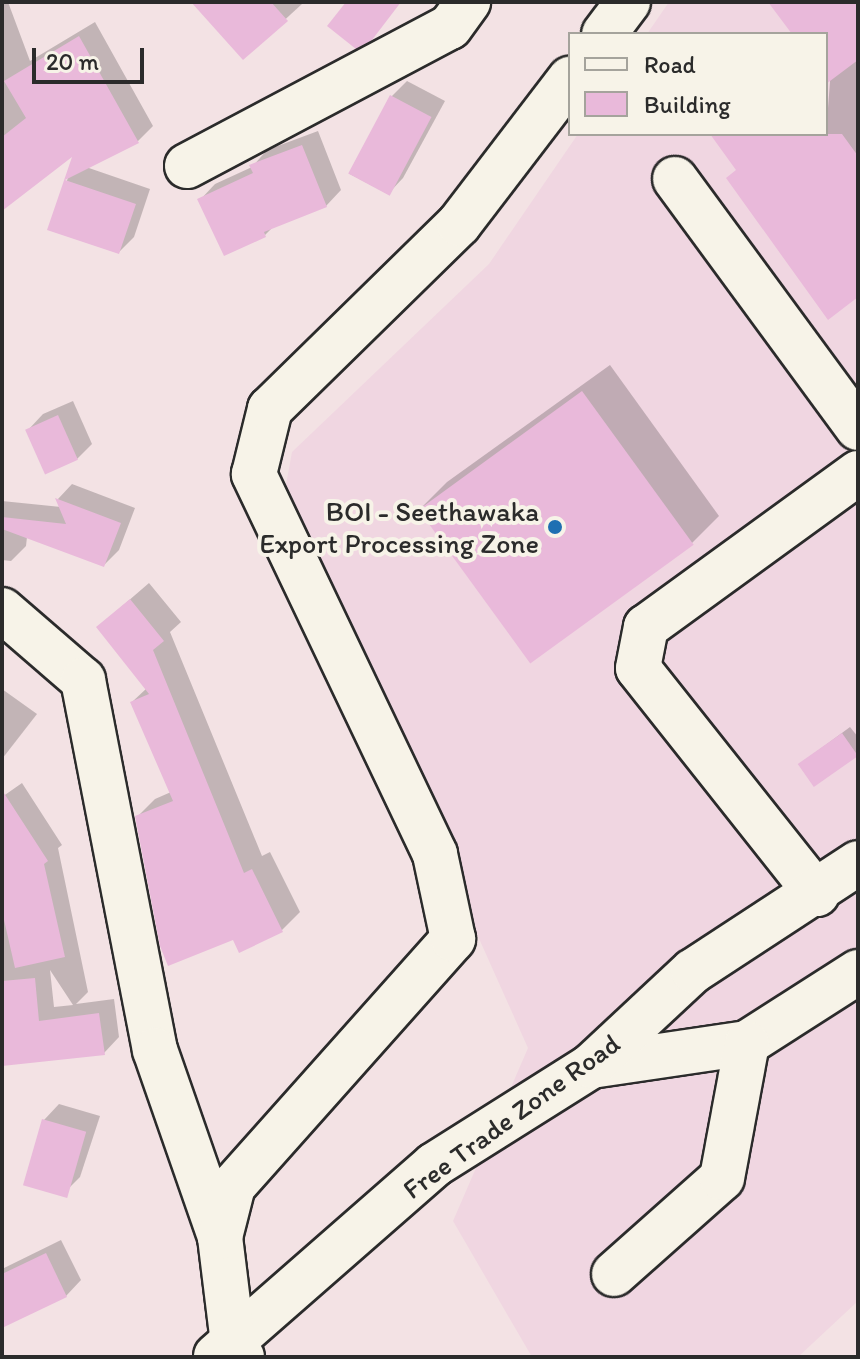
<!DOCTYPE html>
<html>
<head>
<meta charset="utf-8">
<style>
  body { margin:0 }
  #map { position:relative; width:860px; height:1359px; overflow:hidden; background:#f3e2e4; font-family:Itim,sans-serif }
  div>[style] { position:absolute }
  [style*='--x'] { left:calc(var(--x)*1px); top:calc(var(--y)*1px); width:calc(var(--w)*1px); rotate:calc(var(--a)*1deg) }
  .built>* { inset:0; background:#f0d6e1 }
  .shadow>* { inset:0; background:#0003 }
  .building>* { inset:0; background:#e9b9da; transform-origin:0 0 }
  .roads { filter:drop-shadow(2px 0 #2b2b2b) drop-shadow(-2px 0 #2b2b2b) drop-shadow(0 2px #2b2b2b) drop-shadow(0 -2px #2b2b2b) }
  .minor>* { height:44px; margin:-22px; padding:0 22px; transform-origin:22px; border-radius:22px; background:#f7f3e8 }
  .dots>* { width:22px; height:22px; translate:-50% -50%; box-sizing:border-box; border:4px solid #f7f3e8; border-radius:50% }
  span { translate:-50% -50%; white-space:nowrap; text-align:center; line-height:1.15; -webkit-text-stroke:8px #f7f3e8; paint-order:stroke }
  .poi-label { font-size:28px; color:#2b2b2b }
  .right { translate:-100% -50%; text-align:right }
  .street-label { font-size:28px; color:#2b2b2b }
  .frame { position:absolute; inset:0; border:4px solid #2b2b2b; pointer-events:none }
  .legend { position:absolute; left:568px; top:32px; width:260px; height:104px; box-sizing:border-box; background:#f7f3e8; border:2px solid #a5a39c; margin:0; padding:10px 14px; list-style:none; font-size:24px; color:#2b2b2b }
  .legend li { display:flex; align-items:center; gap:16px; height:40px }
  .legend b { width:40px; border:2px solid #a5a39c }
  .scale { position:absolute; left:32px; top:48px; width:112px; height:36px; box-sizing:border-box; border:4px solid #2b2b2b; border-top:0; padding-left:10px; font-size:24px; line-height:28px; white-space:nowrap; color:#2b2b2b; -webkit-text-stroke:6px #f7f3e8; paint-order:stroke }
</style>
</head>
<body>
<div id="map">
  <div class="built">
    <i style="clip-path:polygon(669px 2px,858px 2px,858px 1301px,798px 1357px,532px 1357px,453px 1221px,528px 1048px,283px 501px,292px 452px,489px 264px,578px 134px,826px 134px,826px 34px,647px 34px)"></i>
  </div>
  <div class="shadow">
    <i style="clip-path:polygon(2px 2px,8px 2px,30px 61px,95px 22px,153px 126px,138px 141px,86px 167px,150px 189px,134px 237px,119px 252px,50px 229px,77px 152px,2px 188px)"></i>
    <i style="clip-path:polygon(193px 2px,300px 2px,302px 4px,243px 58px)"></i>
    <i style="clip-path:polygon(770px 2px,858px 2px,858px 295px,738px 169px,712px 134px,826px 134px,830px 82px,826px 34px,794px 34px)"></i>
    <i style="clip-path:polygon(407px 81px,445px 101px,403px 178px,388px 194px,350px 174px,392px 96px)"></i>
    <i style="clip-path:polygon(318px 131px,341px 190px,326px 206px,274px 226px,265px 235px,200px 200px,215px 184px,252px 167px,267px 150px)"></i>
    <i style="clip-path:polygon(610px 365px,719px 516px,691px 544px,420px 509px,447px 482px)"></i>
    <i style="clip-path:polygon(73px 401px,92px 444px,77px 459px,28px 430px,43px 414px)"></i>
    <i style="clip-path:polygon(72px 484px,135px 508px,119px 550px,104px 565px,27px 537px,26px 546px,11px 561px,2px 560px,2px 501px,61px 507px,58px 499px)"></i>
    <i style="clip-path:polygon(149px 583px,181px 622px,170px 632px,262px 856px,270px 852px,300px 912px,282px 930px,234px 938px,137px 817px,155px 799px,171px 792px,132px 702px,147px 688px,98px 627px)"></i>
    <i style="clip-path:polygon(2px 689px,37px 714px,2px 759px)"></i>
    <i style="clip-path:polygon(850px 727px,858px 737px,858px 753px,815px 785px,808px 758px)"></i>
    <i style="clip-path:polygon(evenodd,22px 783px,62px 845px,58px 848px,88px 992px,76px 1004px,114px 999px,119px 1037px,104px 1053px,2px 1064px,2px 797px,22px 783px,50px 970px,73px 1005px,54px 1007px,50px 970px)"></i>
    <i style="clip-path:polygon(59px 1104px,100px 1116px,80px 1177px,65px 1192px,44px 1120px)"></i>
    <i style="clip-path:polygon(61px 1240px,81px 1280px,66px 1296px,2px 1307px,2px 1269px)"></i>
  </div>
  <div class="building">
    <i style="clip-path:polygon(191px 2px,271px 2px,288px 21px,243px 60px)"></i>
    <i style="clip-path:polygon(346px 2px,401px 2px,372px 40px,356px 49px,327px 26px)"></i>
    <i style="clip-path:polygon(768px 2px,858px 2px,858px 60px,826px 84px,826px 34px,792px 34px)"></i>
    <i style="clip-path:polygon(79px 36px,139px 143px,65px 180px,136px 204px,119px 254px,47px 230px,72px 157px,2px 211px,2px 137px,26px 118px,4px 81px)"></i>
    <i style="left:390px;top:95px;width:47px;height:89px;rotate:28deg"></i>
    <i style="clip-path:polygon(710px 134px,842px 134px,858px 156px,858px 297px,828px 320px,726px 178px,736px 170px)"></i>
    <i style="clip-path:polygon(302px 145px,327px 207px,264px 232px,266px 237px,224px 256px,197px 199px,253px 173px,249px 165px)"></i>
    <i style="left:582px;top:391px;width:190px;height:202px;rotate:54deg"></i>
    <i style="left:58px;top:415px;width:49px;height:36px;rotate:66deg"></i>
    <i style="clip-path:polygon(55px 498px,121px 523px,104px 567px,2px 529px,2px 517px,66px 524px)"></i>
    <i style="clip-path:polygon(130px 599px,164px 641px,153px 650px,244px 873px,252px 869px,283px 932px,239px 953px,233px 940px,168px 966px,160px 946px,135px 816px,173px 801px,130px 702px,149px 694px,96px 627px)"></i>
    <i style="left:842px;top:733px;width:28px;height:54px;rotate:55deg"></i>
    <i style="clip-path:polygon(2px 790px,48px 861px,44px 864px,65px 957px,15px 968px,2px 911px)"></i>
    <i style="clip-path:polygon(35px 978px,39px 1021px,99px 1013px,105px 1055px,2px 1066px,2px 981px)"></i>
    <i style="left:42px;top:1119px;width:46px;height:69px;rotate:16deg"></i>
    <i style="clip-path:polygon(46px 1253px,67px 1297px,2px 1328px,2px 1274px)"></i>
  </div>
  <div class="roads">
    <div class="minor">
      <i style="--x:604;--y:34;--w:40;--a:-53"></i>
      <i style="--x:187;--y:166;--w:297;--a:-27.9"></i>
      <i style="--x:450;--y:27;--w:31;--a:-54"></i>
      <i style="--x:675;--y:179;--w:309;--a:53.7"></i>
      <i style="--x:2;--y:610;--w:107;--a:40.8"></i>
      <i style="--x:83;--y:680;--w:377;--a:79"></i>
      <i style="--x:155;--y:1050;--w:198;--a:70.8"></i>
      <i style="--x:817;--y:894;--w:288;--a:-128.4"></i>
      <i style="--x:638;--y:668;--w:42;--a:-79"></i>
      <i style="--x:646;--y:627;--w:262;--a:-36"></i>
      <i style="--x:591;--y:1066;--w:158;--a:-8.4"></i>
      <i style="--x:747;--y:1043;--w:132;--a:-32.6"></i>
      <i style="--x:614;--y:1274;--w:144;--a:-41.6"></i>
      <i style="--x:722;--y:1178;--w:137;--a:-79.5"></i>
      <i style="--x:216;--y:1356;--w:290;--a:-41.2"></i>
      <i style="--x:434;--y:1165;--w:186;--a:-32.2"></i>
      <i style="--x:591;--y:1066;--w:139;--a:-43"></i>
      <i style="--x:693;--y:971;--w:197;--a:-33.2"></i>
      <i style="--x:242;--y:1357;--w:17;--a:-123"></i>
      <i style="--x:233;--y:1343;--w:107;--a:-97"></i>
      <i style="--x:220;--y:1237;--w:53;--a:-75.7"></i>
      <i style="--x:233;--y:1186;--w:331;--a:-48.3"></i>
      <i style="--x:453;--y:939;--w:87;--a:-102"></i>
      <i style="--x:435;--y:854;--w:421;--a:-115.5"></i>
      <i style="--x:254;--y:474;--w:67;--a:-76.2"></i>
      <i style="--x:270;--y:409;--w:264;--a:-44.4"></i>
      <i style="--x:459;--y:224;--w:183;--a:-52.6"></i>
    </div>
  </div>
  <div class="dots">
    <i style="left:555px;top:527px;background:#1f6fb2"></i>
  </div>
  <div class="poi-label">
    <span class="right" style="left:539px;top:527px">BOI - Seethawaka<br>Export Processing Zone</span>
  </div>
  <div class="street-label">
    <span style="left:511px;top:1116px;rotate:-36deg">Free Trade Zone Road</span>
  </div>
  <div class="frame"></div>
  <ul class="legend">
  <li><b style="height:10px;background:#f7f3e8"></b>Road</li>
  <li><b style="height:22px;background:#e9b9da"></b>Building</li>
  </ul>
  <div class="scale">20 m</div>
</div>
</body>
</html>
